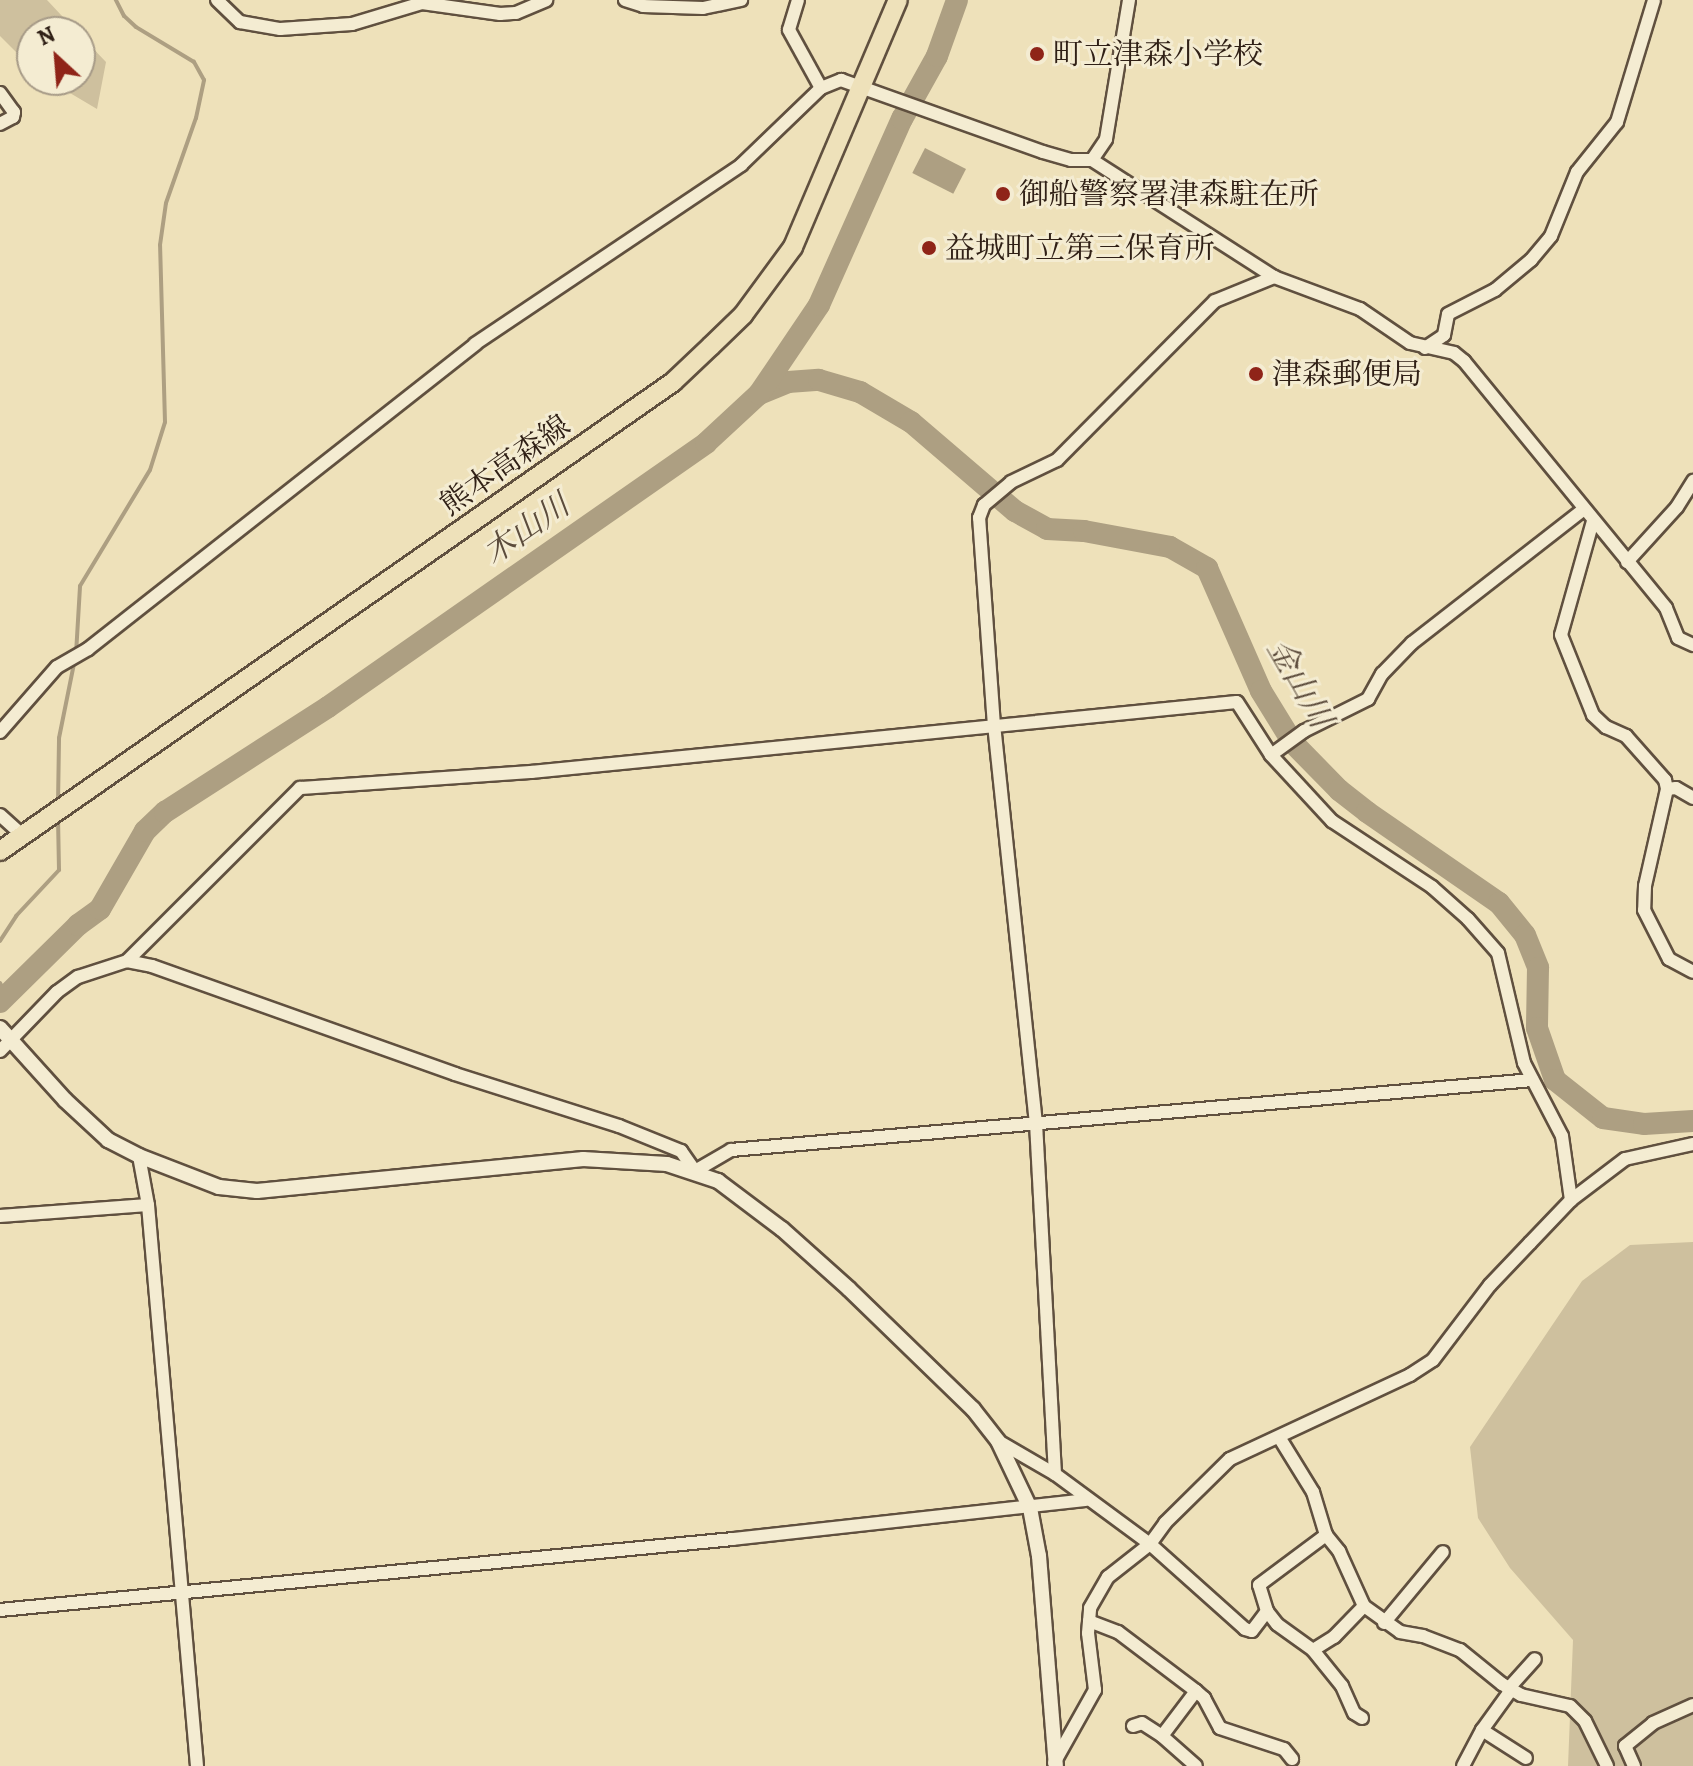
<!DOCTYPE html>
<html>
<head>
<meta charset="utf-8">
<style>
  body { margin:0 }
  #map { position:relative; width:1693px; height:1766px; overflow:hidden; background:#eee1ba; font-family:Alegreya,"Noto Serif JP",serif }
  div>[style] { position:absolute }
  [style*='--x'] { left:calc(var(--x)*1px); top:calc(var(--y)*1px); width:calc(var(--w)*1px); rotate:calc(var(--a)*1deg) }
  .green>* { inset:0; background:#cec09e }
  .water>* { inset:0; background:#ad9f82; transform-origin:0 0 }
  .stream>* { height:4px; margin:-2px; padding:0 2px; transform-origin:2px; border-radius:2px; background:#ad9f82 }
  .river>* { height:22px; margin:-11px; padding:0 11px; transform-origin:11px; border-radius:11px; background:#ad9f82 }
  .roads { filter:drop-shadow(2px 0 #60503f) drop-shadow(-2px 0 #60503f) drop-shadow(0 2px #60503f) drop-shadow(0 -2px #60503f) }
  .minor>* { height:12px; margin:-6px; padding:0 6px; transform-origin:6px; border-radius:6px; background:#f4ecd2 }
  .tertiary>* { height:14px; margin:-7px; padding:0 7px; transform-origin:7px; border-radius:7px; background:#f4ecd2 }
  .primary>* { height:18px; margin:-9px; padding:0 9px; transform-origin:9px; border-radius:9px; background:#eee1ba }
  .dots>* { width:22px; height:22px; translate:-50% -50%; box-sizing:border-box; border:4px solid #f4ecd2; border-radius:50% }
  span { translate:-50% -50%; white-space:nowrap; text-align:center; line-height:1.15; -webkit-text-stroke:6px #f4ecd2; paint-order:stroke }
  .poi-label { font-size:30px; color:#302016 }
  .left { translate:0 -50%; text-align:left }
  .street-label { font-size:30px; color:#302016 }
  .water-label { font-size:32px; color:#5c4c3c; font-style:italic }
  .north { position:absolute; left:16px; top:16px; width:80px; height:80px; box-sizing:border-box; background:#f4ecd2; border:2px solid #a69a87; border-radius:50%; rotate:334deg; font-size:22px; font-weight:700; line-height:32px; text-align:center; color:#302016 }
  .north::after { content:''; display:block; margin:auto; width:28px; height:36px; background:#8f2418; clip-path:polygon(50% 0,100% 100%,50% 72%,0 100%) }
</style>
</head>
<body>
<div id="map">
  <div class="green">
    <i style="clip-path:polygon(0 0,47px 0,77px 32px,32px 32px,32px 68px,0 36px)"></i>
    <i style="clip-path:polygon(80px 35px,106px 62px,97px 109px,48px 80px,80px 80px)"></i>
    <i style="clip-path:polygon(1693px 1242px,1693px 1766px,1568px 1766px,1573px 1640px,1510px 1568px,1478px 1518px,1470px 1447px,1582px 1281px,1630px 1245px)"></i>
  </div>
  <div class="water">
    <i style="left:925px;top:148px;width:46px;height:28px;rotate:27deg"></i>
  </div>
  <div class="stream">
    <i style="--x:58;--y:804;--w:66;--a:-89.1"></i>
    <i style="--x:59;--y:738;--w:86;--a:-78.6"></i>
    <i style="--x:76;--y:654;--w:68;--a:-86.6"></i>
    <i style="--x:80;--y:586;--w:135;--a:-58.9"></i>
    <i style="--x:150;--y:470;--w:50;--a:-72.6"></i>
    <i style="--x:165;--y:422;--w:177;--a:-91.6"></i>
    <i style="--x:160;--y:245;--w:42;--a:-81.9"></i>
    <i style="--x:166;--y:203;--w:90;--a:-70.6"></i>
    <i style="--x:196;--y:118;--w:39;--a:-78"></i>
    <i style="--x:204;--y:80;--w:21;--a:-119"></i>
    <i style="--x:194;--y:62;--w:68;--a:-148.9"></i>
    <i style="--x:136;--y:27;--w:16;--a:-137"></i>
    <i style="--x:124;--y:16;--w:18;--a:-117"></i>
    <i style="--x:0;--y:941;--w:30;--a:-57"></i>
    <i style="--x:16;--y:916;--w:63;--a:-46.9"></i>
    <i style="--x:59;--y:870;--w:53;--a:-91.1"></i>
    <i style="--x:0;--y:983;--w:13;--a:63"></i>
  </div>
  <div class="river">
    <i style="--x:759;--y:394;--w:31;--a:-22"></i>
    <i style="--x:788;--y:382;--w:31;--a:-4"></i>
    <i style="--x:819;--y:380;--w:43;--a:16.3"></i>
    <i style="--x:860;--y:392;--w:59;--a:30.5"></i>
    <i style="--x:911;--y:422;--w:137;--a:40.6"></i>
    <i style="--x:1015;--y:511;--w:37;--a:29"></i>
    <i style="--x:1047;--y:529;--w:37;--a:3"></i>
    <i style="--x:1084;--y:531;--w:87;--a:10.5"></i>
    <i style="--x:1170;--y:547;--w:43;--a:29.6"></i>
    <i style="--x:1207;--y:568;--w:134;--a:66.3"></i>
    <i style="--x:1261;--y:691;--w:61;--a:58.4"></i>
    <i style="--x:1293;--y:743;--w:66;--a:45.6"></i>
    <i style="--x:1339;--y:790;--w:36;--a:38"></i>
    <i style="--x:1367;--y:812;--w:160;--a:34.6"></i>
    <i style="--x:1499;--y:903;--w:41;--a:50.9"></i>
    <i style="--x:1525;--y:935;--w:35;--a:68"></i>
    <i style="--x:1538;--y:968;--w:60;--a:91"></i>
    <i style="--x:1537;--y:1028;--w:55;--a:70.9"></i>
    <i style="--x:1555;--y:1080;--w:61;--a:38.4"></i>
    <i style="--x:1603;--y:1118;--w:41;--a:8.3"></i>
    <i style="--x:1644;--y:1124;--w:49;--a:-3.5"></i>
    <i style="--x:0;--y:1002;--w:110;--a:-44.6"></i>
    <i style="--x:78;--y:925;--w:27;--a:-36"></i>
    <i style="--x:100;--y:909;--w:90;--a:-60"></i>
    <i style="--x:145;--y:831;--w:28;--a:-44"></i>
    <i style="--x:165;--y:812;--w:194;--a:-32.8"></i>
    <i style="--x:328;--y:707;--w:461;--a:-34.9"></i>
    <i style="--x:706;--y:443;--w:72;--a:-42.8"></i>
    <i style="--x:759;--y:394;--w:107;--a:-56"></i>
    <i style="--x:819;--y:305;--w:204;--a:-66"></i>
    <i style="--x:902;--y:119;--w:72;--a:-60.9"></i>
    <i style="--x:937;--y:56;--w:59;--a:-70.3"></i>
  </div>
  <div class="roads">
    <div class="minor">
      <i style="--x:217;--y:0;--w:32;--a:44"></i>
      <i style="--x:240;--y:22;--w:41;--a:9.9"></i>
      <i style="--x:280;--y:29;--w:72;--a:-4"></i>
      <i style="--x:352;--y:24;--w:73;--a:-16.7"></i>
      <i style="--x:422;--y:3;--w:79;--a:8"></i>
      <i style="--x:500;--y:14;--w:16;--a:-4"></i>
      <i style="--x:516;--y:13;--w:33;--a:-23"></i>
      <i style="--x:625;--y:0;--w:19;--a:18"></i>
      <i style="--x:643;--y:6;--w:60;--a:1.9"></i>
      <i style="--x:703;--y:8;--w:39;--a:-12"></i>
      <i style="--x:798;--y:0;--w:31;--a:107"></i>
      <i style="--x:789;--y:30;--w:66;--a:61.1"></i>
      <i style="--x:0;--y:93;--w:24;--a:54"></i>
      <i style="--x:14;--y:112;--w:5;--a:101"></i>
      <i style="--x:13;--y:117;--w:15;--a:152"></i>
      <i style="--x:1092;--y:160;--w:25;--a:-56"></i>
      <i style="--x:1106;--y:139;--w:141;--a:-80.6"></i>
      <i style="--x:1425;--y:348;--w:23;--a:-34"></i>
      <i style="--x:1444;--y:335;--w:21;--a:-79"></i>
      <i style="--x:1448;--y:314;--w:53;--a:-27.1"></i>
      <i style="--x:1495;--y:290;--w:47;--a:-39.8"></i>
      <i style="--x:1531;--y:260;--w:31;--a:-50"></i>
      <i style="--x:1551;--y:236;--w:69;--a:-67.9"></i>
      <i style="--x:1577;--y:172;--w:64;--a:-51.3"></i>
      <i style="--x:1617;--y:122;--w:127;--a:-73.1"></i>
      <i style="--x:1593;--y:521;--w:118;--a:105.7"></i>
      <i style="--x:1561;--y:635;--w:86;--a:68.2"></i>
      <i style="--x:1593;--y:715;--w:18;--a:43"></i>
      <i style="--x:1606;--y:727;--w:22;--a:24"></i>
      <i style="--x:1626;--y:736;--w:59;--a:48.4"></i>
      <i style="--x:1665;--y:780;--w:9;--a:77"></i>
      <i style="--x:1667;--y:789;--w:99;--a:102.8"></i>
      <i style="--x:1645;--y:886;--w:24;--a:92"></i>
      <i style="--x:1644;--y:910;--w:55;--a:63"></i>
      <i style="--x:1669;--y:959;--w:27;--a:28"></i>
      <i style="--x:1627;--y:562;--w:74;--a:-47.7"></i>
      <i style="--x:1677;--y:507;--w:31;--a:-58"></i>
      <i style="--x:0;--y:732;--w:86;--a:-48.8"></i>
      <i style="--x:57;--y:667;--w:36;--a:-30"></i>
      <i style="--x:88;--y:649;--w:493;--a:-38.2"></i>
      <i style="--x:475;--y:344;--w:321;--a:-33.9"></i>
      <i style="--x:741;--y:165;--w:111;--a:-43.9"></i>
      <i style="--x:821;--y:88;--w:22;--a:-22"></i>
      <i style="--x:841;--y:80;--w:214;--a:19.6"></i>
      <i style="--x:1043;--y:152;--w:29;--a:16"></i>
      <i style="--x:1071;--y:160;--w:21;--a:0"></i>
      <i style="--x:1092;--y:160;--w:216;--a:32.7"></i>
      <i style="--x:1274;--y:277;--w:92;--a:20.4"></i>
      <i style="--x:1360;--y:309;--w:60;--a:34.2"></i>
      <i style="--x:1410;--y:343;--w:45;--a:12.8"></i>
      <i style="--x:1454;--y:353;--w:13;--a:39"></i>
      <i style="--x:1464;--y:361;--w:319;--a:50.7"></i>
      <i style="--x:1666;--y:608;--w:32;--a:68"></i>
      <i style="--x:1678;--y:638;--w:17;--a:25"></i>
      <i style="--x:1271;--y:755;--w:41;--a:-36"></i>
      <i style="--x:1304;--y:731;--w:72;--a:-26.6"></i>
      <i style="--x:1368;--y:699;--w:29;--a:-61"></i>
      <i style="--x:1382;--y:674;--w:43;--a:-45.9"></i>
      <i style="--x:1412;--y:643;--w:217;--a:-37.9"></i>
      <i style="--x:1667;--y:789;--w:9;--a:-6"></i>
      <i style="--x:1676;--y:788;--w:20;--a:30"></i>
      <i style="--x:0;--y:815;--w:28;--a:42"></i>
      <i style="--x:127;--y:961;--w:25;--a:11"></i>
      <i style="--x:152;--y:966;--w:322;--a:19.6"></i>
      <i style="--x:455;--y:1074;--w:172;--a:17.6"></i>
      <i style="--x:619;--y:1126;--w:67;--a:22"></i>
      <i style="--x:681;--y:1151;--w:24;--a:55"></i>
      <i style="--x:695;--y:1171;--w:42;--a:-30.3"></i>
      <i style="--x:731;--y:1150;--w:804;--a:-4.99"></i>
      <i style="--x:0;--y:1051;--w:82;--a:-46"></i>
      <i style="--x:57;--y:992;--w:26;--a:-36"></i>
      <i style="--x:78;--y:977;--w:52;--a:-18.1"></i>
      <i style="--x:127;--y:961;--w:245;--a:-45"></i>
      <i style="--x:300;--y:788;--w:232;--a:-4"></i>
      <i style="--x:531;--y:772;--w:709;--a:-5.66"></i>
      <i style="--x:1237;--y:702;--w:63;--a:57.3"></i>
      <i style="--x:1271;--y:755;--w:90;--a:47.3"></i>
      <i style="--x:1332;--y:821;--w:120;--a:33.4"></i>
      <i style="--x:1432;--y:887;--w:48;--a:41.6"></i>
      <i style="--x:1468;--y:919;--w:45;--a:48.6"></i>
      <i style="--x:1498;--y:953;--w:113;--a:76.7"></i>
      <i style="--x:1524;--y:1063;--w:82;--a:62.5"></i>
      <i style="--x:1562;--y:1136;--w:65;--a:82"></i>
      <i style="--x:139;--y:1156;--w:50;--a:79.6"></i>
      <i style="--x:148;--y:1205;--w:563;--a:85.01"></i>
      <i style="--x:0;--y:1216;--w:148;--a:-4.3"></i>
      <i style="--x:1279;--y:1437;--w:65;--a:58.3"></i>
      <i style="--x:1313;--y:1492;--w:45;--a:73.2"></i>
      <i style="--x:1326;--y:1535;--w:21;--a:51"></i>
      <i style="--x:1339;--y:1551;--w:60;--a:65.6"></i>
      <i style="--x:1364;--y:1606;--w:44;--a:35.8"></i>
      <i style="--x:1400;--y:1632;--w:23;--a:10"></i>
      <i style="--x:1423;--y:1636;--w:40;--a:21"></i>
      <i style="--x:1460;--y:1650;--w:54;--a:39"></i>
      <i style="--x:1502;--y:1684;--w:22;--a:30"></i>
      <i style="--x:1521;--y:1695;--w:50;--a:12.7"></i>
      <i style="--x:1570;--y:1706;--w:21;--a:45"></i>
      <i style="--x:1585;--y:1721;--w:50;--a:63.9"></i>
      <i style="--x:998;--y:1441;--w:66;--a:30.1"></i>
      <i style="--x:1055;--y:1474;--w:118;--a:36.4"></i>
      <i style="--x:1150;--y:1544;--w:26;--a:-54"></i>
      <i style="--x:1165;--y:1523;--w:91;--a:-44.6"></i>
      <i style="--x:1230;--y:1459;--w:199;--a:-25"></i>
      <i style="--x:1410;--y:1375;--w:27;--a:-33"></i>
      <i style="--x:1433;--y:1360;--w:94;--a:-52.8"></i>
      <i style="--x:1490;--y:1285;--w:58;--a:-46.4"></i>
      <i style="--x:1530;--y:1243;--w:59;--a:-46.4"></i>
      <i style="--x:1571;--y:1200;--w:68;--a:-37.2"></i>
      <i style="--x:1625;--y:1159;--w:70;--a:-12.4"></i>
      <i style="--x:1055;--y:1474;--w:351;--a:-93.1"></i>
      <i style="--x:1036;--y:1124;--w:400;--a:-96"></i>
      <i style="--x:994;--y:726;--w:209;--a:-94.1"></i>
      <i style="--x:979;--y:518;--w:14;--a:-69"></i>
      <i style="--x:984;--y:505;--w:35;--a:-40"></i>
      <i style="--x:1011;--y:482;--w:51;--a:-25.6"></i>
      <i style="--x:1057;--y:460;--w:224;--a:-45.2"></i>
      <i style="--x:1215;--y:301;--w:64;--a:-22.1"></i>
      <i style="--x:0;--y:1610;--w:736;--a:-5.53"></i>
      <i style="--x:733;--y:1539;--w:355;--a:-6.3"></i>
      <i style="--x:1089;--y:1621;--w:31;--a:21"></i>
      <i style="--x:1118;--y:1632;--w:98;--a:37.1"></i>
      <i style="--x:1196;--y:1691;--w:56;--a:127.1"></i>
      <i style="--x:1162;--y:1736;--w:45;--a:41.4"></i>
      <i style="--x:1384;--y:1623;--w:92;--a:-50.3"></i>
      <i style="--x:1313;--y:1650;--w:44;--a:-144.2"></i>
      <i style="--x:1277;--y:1624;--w:16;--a:-128"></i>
      <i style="--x:1267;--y:1611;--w:27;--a:-107"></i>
      <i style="--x:1259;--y:1585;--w:84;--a:-36.7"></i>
      <i style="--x:1508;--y:1689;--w:40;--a:-48"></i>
      <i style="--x:1511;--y:1690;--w:49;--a:125.9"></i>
      <i style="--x:1482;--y:1730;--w:52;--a:32.5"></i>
      <i style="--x:1196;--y:1691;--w:11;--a:41"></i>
      <i style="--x:1204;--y:1698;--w:34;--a:62"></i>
      <i style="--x:1220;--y:1728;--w:67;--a:18.2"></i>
      <i style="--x:1284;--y:1749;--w:13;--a:51"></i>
      <i style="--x:1362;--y:1718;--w:9;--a:-148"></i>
      <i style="--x:1354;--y:1713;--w:30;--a:-114"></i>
      <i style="--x:1342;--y:1686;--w:46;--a:-128.9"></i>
      <i style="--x:1313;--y:1650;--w:25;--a:-32"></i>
      <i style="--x:1334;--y:1637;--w:43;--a:-45.9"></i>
      <i style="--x:1133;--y:1726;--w:9;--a:-18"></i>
      <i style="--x:1142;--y:1723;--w:24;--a:33"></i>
      <i style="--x:1054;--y:1763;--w:84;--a:-60.7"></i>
      <i style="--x:1095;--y:1690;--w:57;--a:-97"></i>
      <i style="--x:1088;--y:1633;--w:25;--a:-85"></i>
      <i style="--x:1090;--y:1608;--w:36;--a:-60"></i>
      <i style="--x:1108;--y:1577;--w:53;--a:-38.2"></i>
      <i style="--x:1150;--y:1544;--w:127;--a:41.8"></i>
      <i style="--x:1245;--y:1629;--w:7;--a:16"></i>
      <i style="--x:1252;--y:1631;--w:25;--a:-53"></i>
      <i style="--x:1463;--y:1766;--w:41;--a:-62.2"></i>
      <i style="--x:1634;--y:1766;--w:22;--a:-114"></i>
      <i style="--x:1625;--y:1746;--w:36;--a:-39"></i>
      <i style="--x:1653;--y:1723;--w:44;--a:-24.2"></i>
    </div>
    <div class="tertiary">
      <i style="--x:0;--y:1028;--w:97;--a:47.9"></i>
      <i style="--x:65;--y:1100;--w:59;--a:42.9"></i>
      <i style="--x:108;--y:1140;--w:35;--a:27"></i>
      <i style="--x:139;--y:1156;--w:86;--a:21.2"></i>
      <i style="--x:219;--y:1187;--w:38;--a:6"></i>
      <i style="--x:257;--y:1191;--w:328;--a:-5.6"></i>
      <i style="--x:583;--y:1159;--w:84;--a:3.4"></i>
      <i style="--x:667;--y:1164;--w:54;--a:18.4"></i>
      <i style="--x:718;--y:1181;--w:80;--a:36.9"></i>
      <i style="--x:782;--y:1229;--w:90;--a:41.8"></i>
      <i style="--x:849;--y:1289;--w:173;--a:44.1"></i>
      <i style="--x:973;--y:1409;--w:41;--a:52"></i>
      <i style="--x:998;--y:1441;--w:74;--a:64.5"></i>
      <i style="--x:1030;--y:1508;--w:49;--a:79.4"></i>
      <i style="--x:1039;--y:1556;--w:211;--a:85.4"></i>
    </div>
    <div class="primary">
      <i style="--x:0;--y:851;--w:820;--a:-34.87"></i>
      <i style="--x:673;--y:382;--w:52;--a:-43.5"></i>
      <i style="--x:711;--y:346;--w:45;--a:-44.1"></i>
      <i style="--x:743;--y:315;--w:84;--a:-53.7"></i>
      <i style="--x:793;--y:247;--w:268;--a:-67"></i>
    </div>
  </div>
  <div class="dots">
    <i style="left:1037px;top:54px;background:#8f2418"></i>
    <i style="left:1003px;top:194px;background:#8f2418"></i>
    <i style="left:929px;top:248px;background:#8f2418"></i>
    <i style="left:1256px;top:374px;background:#8f2418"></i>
  </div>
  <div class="poi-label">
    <span class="left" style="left:1053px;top:54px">町立津森小学校</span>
    <span class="left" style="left:1019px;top:194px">御船警察署津森駐在所</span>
    <span class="left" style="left:945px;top:248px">益城町立第三保育所</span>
    <span class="left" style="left:1272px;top:374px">津森郵便局</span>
  </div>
  <div class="street-label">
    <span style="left:505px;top:465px;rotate:-35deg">熊本高森線</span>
  </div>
  <div class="water-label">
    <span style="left:526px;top:529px;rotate:-35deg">木山川</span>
    <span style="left:1300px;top:683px;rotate:60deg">金山川</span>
  </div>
  <div class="north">N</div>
</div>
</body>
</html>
